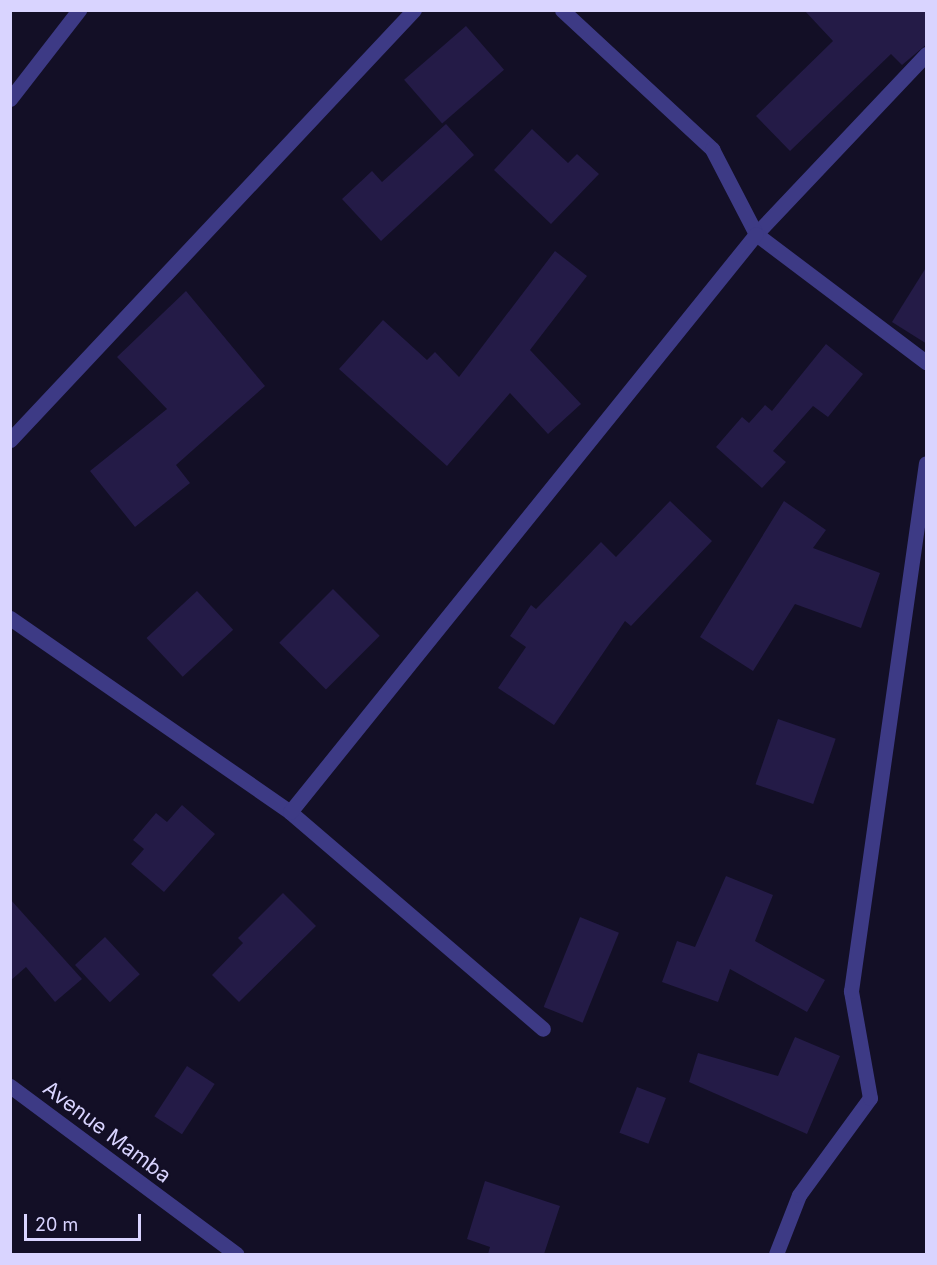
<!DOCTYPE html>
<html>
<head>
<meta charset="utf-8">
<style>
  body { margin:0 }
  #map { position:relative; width:937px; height:1265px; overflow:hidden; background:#130f26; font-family:Inter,sans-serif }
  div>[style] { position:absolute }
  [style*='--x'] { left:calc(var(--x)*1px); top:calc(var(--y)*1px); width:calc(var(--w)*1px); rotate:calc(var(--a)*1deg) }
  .building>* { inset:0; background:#241b47; transform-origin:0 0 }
  .lane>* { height:15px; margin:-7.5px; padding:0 7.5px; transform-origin:7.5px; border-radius:7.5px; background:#3d3a85 }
  .street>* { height:15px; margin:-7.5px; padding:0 7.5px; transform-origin:7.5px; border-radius:7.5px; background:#3d3a85 }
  span { translate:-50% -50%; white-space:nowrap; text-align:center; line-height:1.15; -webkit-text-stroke:4.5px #130f26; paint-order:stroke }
  .street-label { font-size:21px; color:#d9d4ff }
  .frame { position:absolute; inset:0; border:12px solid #d9d4ff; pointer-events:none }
  .scale { position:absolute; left:24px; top:1214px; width:117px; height:27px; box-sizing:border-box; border:3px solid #d9d4ff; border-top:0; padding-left:8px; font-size:18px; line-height:21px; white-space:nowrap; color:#d9d4ff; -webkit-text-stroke:4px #130f26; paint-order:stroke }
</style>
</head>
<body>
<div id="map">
  <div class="building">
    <i style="clip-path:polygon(804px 10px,927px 10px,927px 44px,902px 65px,891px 54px,790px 151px,756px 116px,833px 41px)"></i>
    <i style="left:466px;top:26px;width:58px;height:82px;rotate:49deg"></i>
    <i style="clip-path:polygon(446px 124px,474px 155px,381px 241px,342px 199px,372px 171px,382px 182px)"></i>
    <i style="clip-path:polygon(532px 129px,568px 163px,577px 154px,599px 174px,551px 224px,494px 170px)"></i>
    <i style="clip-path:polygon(555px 251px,587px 276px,530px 350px,581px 404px,548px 434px,510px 393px,447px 466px,339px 369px,383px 320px,427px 360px,435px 352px,459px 377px)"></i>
    <i style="clip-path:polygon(927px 266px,927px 344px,892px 322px)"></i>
    <i style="clip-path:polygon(186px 291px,265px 386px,176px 465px,190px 483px,135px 527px,90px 471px,167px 409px,117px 357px)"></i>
    <i style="clip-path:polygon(826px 344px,863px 374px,828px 417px,813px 406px,773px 451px,786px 462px,762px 488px,716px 447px,742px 417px,749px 423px,765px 405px,772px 411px)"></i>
    <i style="clip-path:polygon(670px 501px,712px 541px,631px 626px,625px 621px,554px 725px,498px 688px,526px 647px,510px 636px,531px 605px,536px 609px,601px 542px,616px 557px)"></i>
    <i style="clip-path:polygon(784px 501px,826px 530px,813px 548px,880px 573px,861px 628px,795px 604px,753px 671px,700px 637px)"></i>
    <i style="left:333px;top:589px;width:66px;height:76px;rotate:45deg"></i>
    <i style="left:197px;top:591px;width:53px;height:69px;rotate:47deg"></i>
    <i style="left:778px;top:719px;width:61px;height:69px;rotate:19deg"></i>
    <i style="clip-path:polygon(182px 805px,215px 834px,164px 892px,131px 864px,144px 849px,133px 840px,156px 813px,167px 822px)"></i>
    <i style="clip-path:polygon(726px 876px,773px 895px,755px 941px,825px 980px,807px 1012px,730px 969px,718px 1002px,662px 982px,677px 941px,695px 947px)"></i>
    <i style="clip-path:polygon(283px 893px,316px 926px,239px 1002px,212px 975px,243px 943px,238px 938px)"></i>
    <i style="clip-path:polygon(10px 899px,82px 979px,55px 1002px,26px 967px,10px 981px)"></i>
    <i style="left:580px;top:917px;width:42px;height:97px;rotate:22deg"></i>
    <i style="left:105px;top:937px;width:51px;height:41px;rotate:47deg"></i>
    <i style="clip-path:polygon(795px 1037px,840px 1056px,807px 1134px,689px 1082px,698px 1053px,778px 1076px)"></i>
    <i style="left:187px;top:1066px;width:33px;height:60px;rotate:33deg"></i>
    <i style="left:637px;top:1087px;width:31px;height:49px;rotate:21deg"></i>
    <i style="clip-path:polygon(485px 1181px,560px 1206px,544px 1254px,488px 1254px,490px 1247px,467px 1239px)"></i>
  </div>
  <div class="lane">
    <i style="--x:10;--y:99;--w:113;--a:-52.2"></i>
    <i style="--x:756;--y:234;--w:248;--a:-46.6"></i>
  </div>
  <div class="street">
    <i style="--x:562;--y:10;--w:205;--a:42.8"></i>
    <i style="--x:712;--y:149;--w:96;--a:62.6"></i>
    <i style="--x:756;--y:234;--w:213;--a:37"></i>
    <i style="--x:10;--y:440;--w:590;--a:-46.79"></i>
    <i style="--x:10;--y:618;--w:341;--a:34.7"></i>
    <i style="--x:290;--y:812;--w:333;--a:40.6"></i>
    <i style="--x:290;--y:812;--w:742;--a:-51.12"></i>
    <i style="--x:10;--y:1086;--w:282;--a:36.6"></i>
    <i style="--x:776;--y:1254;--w:63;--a:-68.7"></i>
    <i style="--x:799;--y:1195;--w:120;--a:-53.8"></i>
    <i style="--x:870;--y:1098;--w:109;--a:-100.1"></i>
    <i style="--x:851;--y:991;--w:533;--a:-81.92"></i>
  </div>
  <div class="street-label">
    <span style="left:107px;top:1132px;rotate:37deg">Avenue Mamba</span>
  </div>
  <div class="frame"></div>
  <div class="scale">20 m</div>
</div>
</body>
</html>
